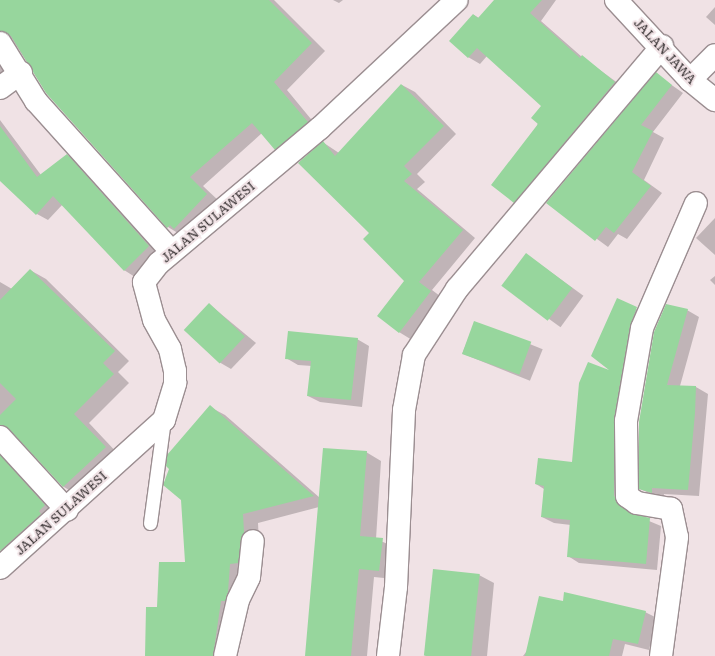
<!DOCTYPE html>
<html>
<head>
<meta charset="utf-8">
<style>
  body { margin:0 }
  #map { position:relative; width:715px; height:656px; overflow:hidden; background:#f0e2e5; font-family:Literata,serif }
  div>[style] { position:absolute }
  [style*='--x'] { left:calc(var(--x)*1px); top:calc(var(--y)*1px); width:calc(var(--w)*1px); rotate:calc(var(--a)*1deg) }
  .shadow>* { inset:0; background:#0003; transform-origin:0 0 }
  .building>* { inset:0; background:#97d69d; transform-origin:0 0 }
  .roads { filter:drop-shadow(1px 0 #9b8e91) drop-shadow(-1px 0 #9b8e91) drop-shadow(0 1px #9b8e91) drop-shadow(0 -1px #9b8e91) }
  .service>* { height:13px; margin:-6.5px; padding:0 6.5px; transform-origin:6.5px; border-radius:6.5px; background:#fff }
  .minor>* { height:22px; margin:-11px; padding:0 11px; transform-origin:11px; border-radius:11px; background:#fff }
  span { translate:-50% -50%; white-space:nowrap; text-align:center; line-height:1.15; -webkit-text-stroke:4px #f0e2e5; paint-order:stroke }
  .street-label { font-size:13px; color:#363132 }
</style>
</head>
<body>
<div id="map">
  <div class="shadow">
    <i style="clip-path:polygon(0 0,274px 0,325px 51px,287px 90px,320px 130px,289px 157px,275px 149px,262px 133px,203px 186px,220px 202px,181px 235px,168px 227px,47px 93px,12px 39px,7px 39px,14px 77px,0 90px)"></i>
    <i style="clip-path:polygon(333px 0,343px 0,339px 3px)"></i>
    <i style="clip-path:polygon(496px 0,556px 0,541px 21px,582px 57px,626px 89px,526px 209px,514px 202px,543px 106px,487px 56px,480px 64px,468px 57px,474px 15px,479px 18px)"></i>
    <i style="clip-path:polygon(715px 7px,715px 25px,706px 17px)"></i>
    <i style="clip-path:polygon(656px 74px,683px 93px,653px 132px,664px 138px,644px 180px,662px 193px,627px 239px,618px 234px,608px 247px,548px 203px)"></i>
    <i style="clip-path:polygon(402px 85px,415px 92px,456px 134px,417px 174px,425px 182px,417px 189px,475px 238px,432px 290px,444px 299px,412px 340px,399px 332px,406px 281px,370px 233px,324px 143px,339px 153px)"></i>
    <i style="clip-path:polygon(0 120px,41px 175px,67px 155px,78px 161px,160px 252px,135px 277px,124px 270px,63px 204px,48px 220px,37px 214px,0 180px)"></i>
    <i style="clip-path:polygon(715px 218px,715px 255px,696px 238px)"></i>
    <i style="left:526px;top:254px;width:71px;height:39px;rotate:36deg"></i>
    <i style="clip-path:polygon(30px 270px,46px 279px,129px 361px,118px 372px,129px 383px,89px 423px,120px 456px,79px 496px,64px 487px,16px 434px,8px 436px,60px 514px,16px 559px,0 549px,0 282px,12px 289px)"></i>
    <i style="clip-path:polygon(715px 276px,715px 285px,710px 280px)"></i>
    <i style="clip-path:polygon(618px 300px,648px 315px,626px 504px,637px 516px,661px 526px,657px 570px,579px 563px,568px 556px,571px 525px,554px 523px,542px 517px,544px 489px,536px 484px,572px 463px,613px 372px)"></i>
    <i style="clip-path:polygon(209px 304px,256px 343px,231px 369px,219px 362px)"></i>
    <i style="clip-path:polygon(687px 310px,699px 317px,680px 386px,696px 387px,708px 394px,699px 496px,664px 494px,663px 499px,640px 489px,640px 422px)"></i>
    <i style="left:475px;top:322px;width:73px;height:34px;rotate:22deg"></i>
    <i style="clip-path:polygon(357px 339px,369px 346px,362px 407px,320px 402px,308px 396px,312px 366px,298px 365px,286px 358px)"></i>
    <i style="clip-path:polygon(210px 407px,225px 415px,320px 498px,366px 452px,381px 461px,376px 539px,397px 548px,394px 579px,374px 577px,367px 656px,306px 656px,319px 507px,258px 523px,259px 542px,229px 656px,145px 656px,158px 608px,186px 563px)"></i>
    <i style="clip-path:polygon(479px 575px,494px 583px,487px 656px,425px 656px)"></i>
    <i style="clip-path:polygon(564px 603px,645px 612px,657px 618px,649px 650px,625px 644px,622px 656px,523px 656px)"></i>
  </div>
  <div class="building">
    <i style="clip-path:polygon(0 0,269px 0,312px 43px,274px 82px,308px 122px,275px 150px,252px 123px,190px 177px,207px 194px,174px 229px,170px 225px,167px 228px,46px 93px,11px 36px,0 31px)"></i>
    <i style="clip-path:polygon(494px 0,542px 0,530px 13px,580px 58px,582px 55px,615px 82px,514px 203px,491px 185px,538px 124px,531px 118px,541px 106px,477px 48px,468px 58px,449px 41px,473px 14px,478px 18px)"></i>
    <i style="clip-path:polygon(656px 72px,672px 85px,641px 125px,653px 131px,632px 172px,651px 186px,614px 233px,606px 227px,595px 241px,546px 203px)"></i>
    <i style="clip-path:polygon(401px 84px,444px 126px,404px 166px,412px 174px,404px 181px,463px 230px,419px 282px,431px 291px,399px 333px,377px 316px,404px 281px,363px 239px,369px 233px,298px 163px,323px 141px,335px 156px)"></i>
    <i style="clip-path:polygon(0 126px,37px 177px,67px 154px,149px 246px,124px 271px,53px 196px,36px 215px,0 181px)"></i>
    <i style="left:526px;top:253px;width:58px;height:41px;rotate:37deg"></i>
    <i style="clip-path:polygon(30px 269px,115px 351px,103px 363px,114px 374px,74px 414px,106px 447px,63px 487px,9px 429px,0 425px,0 415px,16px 399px,0 383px,0 300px)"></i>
    <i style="clip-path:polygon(617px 298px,637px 307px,630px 326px,614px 419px,614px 496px,630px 513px,650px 518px,646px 564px,567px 557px,570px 520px,541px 517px,544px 486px,535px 484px,538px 458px,572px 462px,579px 383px,588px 362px,609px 370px,591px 356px)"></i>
    <i style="left:209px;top:303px;width:49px;height:37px;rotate:43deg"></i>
    <i style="clip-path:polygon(666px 304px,688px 309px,667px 385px,696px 386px,695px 413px,688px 490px,652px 488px,652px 493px,639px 489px,639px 422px,654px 332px)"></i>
    <i style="left:474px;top:321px;width:61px;height:35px;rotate:20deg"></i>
    <i style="clip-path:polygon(288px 331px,358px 338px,351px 400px,307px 396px,311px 361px,285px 359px)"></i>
    <i style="clip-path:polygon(210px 405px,314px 496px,243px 514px,244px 532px,238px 563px,230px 564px,228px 592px,225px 601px,221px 601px,213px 656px,145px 656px,146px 607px,157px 607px,159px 562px,185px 562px,181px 500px,163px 485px,169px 469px,166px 466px,167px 455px)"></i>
    <i style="clip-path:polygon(323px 448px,367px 451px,360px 536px,383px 538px,379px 571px,359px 569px,351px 656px,305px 656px)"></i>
    <i style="clip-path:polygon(0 455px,45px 505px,39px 511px,41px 514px,0 551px)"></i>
    <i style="left:433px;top:569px;width:47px;height:87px;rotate:6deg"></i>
    <i style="clip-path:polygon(564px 592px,646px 611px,638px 644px,613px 639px,609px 656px,525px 656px,539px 596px,563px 601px)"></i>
  </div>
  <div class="roads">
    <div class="service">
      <i style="--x:150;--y:523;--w:104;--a:-82.3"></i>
    </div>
    <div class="minor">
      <i style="--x:616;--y:0;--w:109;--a:47.2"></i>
      <i style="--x:690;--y:80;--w:32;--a:39"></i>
      <i style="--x:0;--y:43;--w:68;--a:58.2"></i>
      <i style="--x:36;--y:101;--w:202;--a:48"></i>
      <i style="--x:690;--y:80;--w:35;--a:-45"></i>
      <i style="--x:0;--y:88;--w:26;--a:-36"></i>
      <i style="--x:0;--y:437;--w:99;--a:47.5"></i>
      <i style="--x:0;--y:568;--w:221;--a:-42.1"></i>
      <i style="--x:164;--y:420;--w:39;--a:-73"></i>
      <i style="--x:175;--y:383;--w:12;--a:-90"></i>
      <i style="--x:175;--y:371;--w:23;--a:-103"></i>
      <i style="--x:170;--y:349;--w:33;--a:-119"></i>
      <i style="--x:154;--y:320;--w:39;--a:-105"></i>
      <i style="--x:144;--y:282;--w:24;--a:-52"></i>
      <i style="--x:159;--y:263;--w:210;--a:-40"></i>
      <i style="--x:320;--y:128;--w:187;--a:-43.1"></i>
      <i style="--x:225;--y:656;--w:57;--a:-76.9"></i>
      <i style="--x:238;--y:600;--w:25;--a:-64"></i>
      <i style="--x:249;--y:577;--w:36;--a:-84"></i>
      <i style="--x:388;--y:656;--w:69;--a:-83.4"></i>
      <i style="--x:396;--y:587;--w:177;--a:-87.4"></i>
      <i style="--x:404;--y:410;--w:56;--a:-79.7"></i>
      <i style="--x:414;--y:355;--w:79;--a:-56.9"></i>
      <i style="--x:457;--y:289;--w:318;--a:-49.8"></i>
      <i style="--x:661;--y:656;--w:120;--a:-82.3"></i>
      <i style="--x:677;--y:537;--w:29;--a:-102"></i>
      <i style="--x:671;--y:509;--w:35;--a:-170"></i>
      <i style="--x:637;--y:503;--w:12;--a:-145"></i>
      <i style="--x:627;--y:496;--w:75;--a:-90.8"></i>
      <i style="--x:626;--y:421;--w:94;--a:-80.2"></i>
      <i style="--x:642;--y:328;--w:136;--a:-66.6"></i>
    </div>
  </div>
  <div class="street-label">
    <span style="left:665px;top:51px;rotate:47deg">JALAN JAWA</span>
    <span style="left:208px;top:222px;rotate:-40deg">JALAN SULAWESI</span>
    <span style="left:61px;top:513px;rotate:-42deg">JALAN SULAWESI</span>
  </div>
</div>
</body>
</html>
